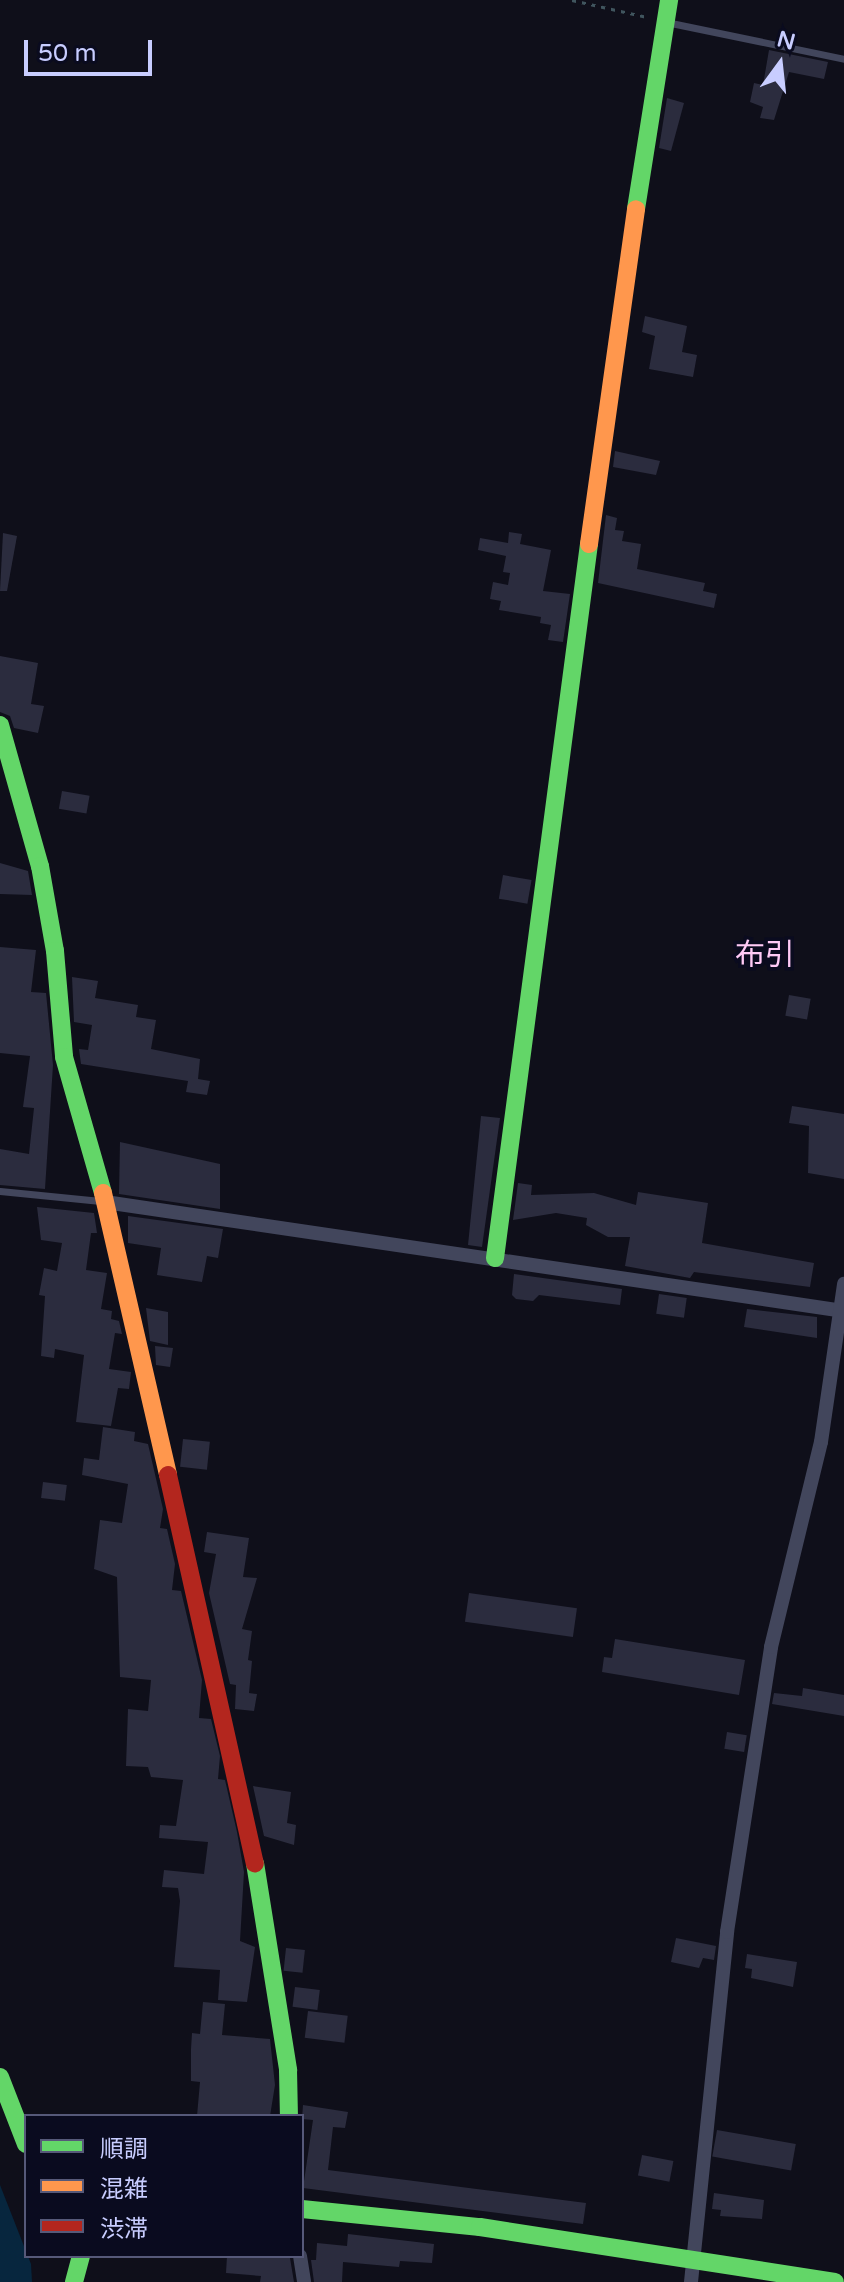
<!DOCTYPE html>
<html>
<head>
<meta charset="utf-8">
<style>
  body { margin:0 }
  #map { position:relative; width:844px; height:2282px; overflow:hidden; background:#0f0f1a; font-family:"Varela Round","Noto Sans JP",sans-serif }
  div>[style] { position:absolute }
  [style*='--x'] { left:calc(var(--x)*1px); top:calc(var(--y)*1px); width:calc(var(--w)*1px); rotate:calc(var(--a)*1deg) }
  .water>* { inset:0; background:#07263e }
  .building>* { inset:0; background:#2b2c3e; transform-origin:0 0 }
  .path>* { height:3px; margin-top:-1.5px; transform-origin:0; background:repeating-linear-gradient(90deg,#40555e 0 4px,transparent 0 10px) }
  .lane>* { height:7px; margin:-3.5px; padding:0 3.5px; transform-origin:3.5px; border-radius:3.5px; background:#42465c }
  .street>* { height:14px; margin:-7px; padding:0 7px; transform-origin:7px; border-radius:7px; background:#42465c }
  .fast>* { height:18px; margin:-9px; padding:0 9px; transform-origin:9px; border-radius:9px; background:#63d668 }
  .slow>* { height:18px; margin:-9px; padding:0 9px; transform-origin:9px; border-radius:9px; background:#ff974d }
  .jam>* { height:18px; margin:-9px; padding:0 9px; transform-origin:9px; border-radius:9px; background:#b3261e }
  span { translate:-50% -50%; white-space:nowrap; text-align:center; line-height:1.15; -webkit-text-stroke:7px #0a0b1f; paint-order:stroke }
  .quarter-label { font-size:30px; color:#ffcaf6 }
  .legend { position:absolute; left:24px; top:2114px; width:280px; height:144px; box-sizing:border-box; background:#0a0b1f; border:2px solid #565979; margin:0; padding:10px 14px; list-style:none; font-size:24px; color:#c8cdff }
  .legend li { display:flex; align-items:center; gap:16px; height:40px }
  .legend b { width:40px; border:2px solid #565979 }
  .north { position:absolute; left:740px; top:24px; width:80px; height:80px; -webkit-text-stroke:6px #0a0b1f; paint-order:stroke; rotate:15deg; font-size:22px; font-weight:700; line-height:32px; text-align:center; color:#c8cdff }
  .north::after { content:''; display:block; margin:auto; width:28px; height:36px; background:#c8cdff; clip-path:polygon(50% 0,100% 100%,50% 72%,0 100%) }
  .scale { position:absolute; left:24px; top:40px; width:128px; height:36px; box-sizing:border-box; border:4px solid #c8cdff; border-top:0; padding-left:10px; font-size:24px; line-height:28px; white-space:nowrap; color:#c8cdff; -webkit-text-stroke:6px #0a0b1f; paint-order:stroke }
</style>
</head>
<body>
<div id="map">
  <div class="water">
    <i style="clip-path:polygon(0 2185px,31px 2264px,32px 2282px,0 2282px)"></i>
  </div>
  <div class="building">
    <i style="clip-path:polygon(769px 50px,828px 62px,824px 79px,789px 72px,774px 120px,760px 118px,763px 107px,750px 102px,754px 83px,763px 85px)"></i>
    <i style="clip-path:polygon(667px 98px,684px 103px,671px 151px,659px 148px)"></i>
    <i style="clip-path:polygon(645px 316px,687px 326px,682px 352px,697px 355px,693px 377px,649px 369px,655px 336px,642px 332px)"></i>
    <i style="clip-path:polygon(615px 451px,660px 461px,656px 475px,613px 467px)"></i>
    <i style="clip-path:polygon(606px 515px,617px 518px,615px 530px,624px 531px,622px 541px,641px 544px,637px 569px,705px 583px,703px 591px,717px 594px,714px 608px,598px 583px)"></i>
    <i style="clip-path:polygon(509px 532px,522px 534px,520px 544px,551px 550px,543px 591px,570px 594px,563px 642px,548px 640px,551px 625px,540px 623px,541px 617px,499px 610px,501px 601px,490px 599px,493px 582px,508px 585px,510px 573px,503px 572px,506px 556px,478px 550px,480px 538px,508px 543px)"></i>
    <i style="clip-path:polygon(3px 533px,17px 536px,7px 591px,0 591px)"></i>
    <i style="clip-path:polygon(0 656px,38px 663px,31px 704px,44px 706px,38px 733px,14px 728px,10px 716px,0 712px)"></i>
    <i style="left:62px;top:791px;width:28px;height:18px;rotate:10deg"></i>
    <i style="clip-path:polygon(0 863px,28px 871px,32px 895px,0 894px)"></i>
    <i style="left:503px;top:875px;width:29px;height:24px;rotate:10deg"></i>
    <i style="clip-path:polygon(0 947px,36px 950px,31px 992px,46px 993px,53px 1065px,45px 1189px,0 1185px,0 1149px,29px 1154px,34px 1108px,23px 1107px,30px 1056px,0 1053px)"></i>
    <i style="clip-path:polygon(72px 977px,98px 981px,95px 998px,138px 1005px,136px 1017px,156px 1020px,151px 1049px,200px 1059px,198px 1079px,210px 1081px,207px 1095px,186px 1092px,188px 1081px,81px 1064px,79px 1049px,88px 1050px,92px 1025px,74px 1022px)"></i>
    <i style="left:789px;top:995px;width:22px;height:21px;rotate:10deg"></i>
    <i style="clip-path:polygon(792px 1106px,844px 1114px,844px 1179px,808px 1173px,809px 1126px,789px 1123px)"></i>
    <i style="clip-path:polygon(481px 1116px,500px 1118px,482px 1247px,468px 1245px)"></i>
    <i style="clip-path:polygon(120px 1142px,220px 1164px,220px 1209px,119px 1194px)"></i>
    <i style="clip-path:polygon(518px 1183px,532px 1185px,531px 1195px,594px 1193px,636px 1205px,638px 1192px,708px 1203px,702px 1243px,814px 1263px,810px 1287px,694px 1272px,690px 1278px,625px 1266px,630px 1237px,608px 1237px,586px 1225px,587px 1218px,556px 1213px,513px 1220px)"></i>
    <i style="clip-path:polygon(37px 1207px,94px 1213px,97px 1233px,91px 1233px,86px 1270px,107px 1273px,101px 1309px,112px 1311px,111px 1319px,119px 1321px,122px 1334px,115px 1333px,109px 1369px,131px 1372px,129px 1389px,118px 1388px,111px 1426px,76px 1422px,84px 1355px,55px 1349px,54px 1358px,41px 1356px,45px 1296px,39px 1295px,44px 1268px,57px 1271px,62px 1243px,41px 1240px)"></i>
    <i style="clip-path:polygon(128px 1216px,223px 1229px,218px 1258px,207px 1256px,202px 1282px,157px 1275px,161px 1248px,128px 1243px)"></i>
    <i style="clip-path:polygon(514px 1274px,622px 1289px,620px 1305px,539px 1295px,533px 1301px,516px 1299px,512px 1295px)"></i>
    <i style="left:659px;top:1294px;width:28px;height:20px;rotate:8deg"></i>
    <i style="clip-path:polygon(146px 1308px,168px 1312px,168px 1345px,150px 1341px)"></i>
    <i style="clip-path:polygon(747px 1309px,817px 1317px,817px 1338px,744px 1327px)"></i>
    <i style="clip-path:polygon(155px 1346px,173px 1348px,170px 1367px,156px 1365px)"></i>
    <i style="clip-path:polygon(103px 1427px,135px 1432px,134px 1441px,148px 1444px,163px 1509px,160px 1528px,167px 1529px,175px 1564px,172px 1590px,181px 1591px,202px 1680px,199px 1718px,211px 1719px,220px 1756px,218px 1779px,225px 1780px,237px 1832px,244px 1872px,240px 1941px,255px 1947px,247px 2002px,218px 2000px,220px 1970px,174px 1967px,180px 1901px,178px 1888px,162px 1887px,164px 1870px,204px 1874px,208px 1842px,159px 1838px,160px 1825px,176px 1826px,183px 1780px,151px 1777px,148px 1767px,126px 1766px,128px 1709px,148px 1711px,151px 1680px,120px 1677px,117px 1577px,94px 1569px,100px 1520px,122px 1523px,128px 1484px,82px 1475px,84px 1458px,99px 1460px)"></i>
    <i style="left:183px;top:1439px;width:27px;height:28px;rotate:6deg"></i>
    <i style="left:43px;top:1482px;width:24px;height:16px;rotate:7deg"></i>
    <i style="clip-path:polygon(207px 1532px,249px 1538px,243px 1577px,257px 1578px,242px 1629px,252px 1631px,248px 1660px,252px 1661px,249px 1693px,257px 1694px,254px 1711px,235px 1709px,236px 1685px,230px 1684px,209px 1593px,216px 1554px,204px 1552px)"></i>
    <i style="left:469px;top:1593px;width:109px;height:29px;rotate:8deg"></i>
    <i style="clip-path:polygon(615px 1639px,745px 1660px,739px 1695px,602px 1672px,604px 1657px,612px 1658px)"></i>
    <i style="clip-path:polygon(803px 1688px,844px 1695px,844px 1716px,772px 1704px,774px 1693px,802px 1696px)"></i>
    <i style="left:727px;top:1732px;width:20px;height:17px;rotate:9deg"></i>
    <i style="clip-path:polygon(253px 1786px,291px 1792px,287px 1823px,296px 1825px,294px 1845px,264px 1836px)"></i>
    <i style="clip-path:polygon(676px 1938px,716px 1946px,714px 1960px,703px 1958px,699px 1968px,671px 1962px)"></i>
    <i style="left:286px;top:1948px;width:19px;height:23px;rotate:6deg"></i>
    <i style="clip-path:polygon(747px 1954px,797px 1962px,793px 1987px,751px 1978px,752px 1969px,745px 1968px)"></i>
    <i style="left:295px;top:1987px;width:25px;height:20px;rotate:7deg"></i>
    <i style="clip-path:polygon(203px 2002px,225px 2004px,222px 2035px,270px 2039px,275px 2085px,270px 2116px,197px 2116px,200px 2082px,191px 2081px,191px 2049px,192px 2033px,200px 2034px)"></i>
    <i style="left:308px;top:2011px;width:40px;height:27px;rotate:7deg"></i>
    <i style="clip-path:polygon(303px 2105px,348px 2112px,345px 2128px,333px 2127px,328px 2170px,586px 2203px,583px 2224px,303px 2188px,313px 2120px,302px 2119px)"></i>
    <i style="left:717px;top:2130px;width:80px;height:27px;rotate:10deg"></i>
    <i style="left:642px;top:2155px;width:32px;height:21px;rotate:11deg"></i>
    <i style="clip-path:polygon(714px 2193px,764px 2200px,762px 2219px,720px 2216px,721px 2210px,712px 2209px)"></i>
    <i style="clip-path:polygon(348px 2234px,434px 2244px,432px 2263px,400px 2261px,399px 2267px,343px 2262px,342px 2282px,314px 2282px,311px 2260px,316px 2260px,317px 2243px,347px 2246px)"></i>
    <i style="clip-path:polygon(227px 2256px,290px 2258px,294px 2282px,260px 2282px,261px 2276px,226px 2273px)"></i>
  </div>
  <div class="path">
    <i style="--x:572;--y:0;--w:77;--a:12.8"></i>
  </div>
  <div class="lane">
    <i style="--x:666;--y:22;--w:182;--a:11.7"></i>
    <i style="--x:0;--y:1191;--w:101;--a:5.7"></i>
  </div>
  <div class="street">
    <i style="--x:105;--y:1202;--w:747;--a:8.39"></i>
    <i style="--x:300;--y:2256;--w:26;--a:81"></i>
    <i style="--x:691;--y:2282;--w:352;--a:-84.1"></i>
    <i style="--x:727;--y:1932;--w:288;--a:-81.2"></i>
    <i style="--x:771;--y:1647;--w:211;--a:-76.3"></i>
    <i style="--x:821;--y:1442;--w:160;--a:-81.7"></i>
  </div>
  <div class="fast">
    <i style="--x:636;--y:209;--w:212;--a:-81"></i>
    <i style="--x:0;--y:725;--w:147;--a:74.2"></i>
    <i style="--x:40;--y:866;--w:86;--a:80"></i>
    <i style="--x:55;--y:951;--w:106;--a:85.1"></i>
    <i style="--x:64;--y:1057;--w:141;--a:74"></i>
    <i style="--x:495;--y:1258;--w:720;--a:-82.5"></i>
    <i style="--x:255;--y:1863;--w:210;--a:80.9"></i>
    <i style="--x:288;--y:2070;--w:46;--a:88.8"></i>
    <i style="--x:0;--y:2077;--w:72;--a:68.8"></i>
    <i style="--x:302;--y:2209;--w:179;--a:5.8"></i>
    <i style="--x:480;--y:2227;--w:359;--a:8.8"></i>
    <i style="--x:74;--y:2282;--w:27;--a:-75"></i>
  </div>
  <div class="slow">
    <i style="--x:589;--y:544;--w:338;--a:-82"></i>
    <i style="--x:103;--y:1193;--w:289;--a:77"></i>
  </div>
  <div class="jam">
    <i style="--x:168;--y:1475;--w:398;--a:77.4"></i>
  </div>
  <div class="quarter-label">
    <span style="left:765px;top:956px">布引</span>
  </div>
  <ul class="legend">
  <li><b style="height:10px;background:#63d668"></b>順調</li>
  <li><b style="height:10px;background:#ff974d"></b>混雑</li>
  <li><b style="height:10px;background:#b3261e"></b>渋滞</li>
  </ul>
  <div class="north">N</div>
  <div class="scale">50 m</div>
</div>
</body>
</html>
